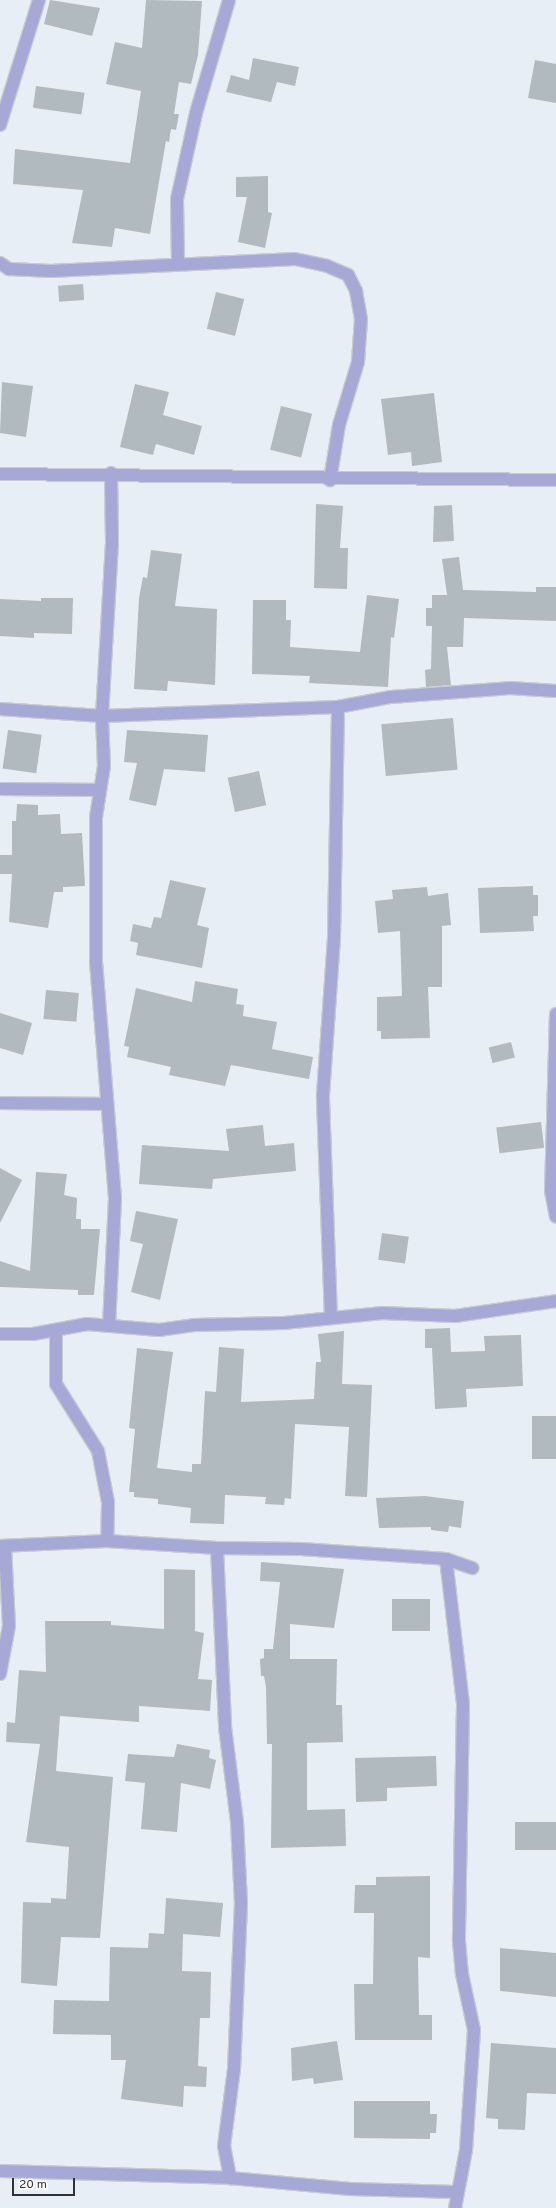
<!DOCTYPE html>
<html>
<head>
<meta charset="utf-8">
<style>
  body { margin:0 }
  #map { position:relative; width:556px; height:2208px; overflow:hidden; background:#e8eef6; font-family:Overpass,sans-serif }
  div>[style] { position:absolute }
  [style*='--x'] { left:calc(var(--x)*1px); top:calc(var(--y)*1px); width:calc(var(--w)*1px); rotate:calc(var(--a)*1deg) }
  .building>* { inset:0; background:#b1babf; transform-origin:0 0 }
  .roads { filter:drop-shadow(1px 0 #c7ccd3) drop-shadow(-1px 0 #c7ccd3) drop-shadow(0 1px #c7ccd3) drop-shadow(0 -1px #c7ccd3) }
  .street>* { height:12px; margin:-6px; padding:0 6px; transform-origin:6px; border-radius:6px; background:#a6a8d5 }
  span { translate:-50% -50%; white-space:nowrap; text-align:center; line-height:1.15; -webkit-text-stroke:3px #fff; paint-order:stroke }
  .scale { position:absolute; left:12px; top:2178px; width:63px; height:18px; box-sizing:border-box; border:2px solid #303235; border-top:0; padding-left:5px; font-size:12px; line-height:14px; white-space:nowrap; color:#303235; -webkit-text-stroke:3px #fff; paint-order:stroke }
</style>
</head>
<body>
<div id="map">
  <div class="building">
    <i style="clip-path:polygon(50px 0,100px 8px,92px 36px,44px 24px)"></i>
    <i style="clip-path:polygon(146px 0,202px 1px,198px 55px,191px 84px,179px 82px,174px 114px,179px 114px,176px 130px,171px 129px,169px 142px,166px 141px,150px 234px,115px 228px,112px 247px,72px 243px,83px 190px,13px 184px,15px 149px,130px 163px,141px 91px,106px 84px,115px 42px,142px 48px)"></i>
    <i style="clip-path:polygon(253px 58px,299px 67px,295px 86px,277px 82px,271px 102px,226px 92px,231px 75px,249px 80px)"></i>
    <i style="clip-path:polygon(535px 60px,556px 64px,556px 103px,528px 98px)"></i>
    <i style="left:36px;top:86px;width:49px;height:22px;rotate:8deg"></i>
    <i style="clip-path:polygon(268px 176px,268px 212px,272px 213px,265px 248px,238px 242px,247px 197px,236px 197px,236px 177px)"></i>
    <i style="left:83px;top:284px;width:16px;height:25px;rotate:86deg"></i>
    <i style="left:216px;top:292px;width:29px;height:38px;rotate:14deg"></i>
    <i style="clip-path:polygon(2px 382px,33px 386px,26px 437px,0 433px)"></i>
    <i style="clip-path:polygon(135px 384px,169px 392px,163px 415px,202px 426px,194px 455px,156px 444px,153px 455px,120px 447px)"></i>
    <i style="clip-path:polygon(434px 393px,442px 462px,412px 466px,411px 452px,388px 455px,381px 399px)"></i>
    <i style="left:281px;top:406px;width:32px;height:45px;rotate:14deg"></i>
    <i style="clip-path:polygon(316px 504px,343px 506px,340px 548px,348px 548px,347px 589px,314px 588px)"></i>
    <i style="clip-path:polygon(452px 505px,454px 541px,433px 542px,434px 506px)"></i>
    <i style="clip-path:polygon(151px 550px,182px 554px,175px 606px,217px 609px,215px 685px,168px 681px,167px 691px,134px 689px,139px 598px,143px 577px,147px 578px)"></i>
    <i style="clip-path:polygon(459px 557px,463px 590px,536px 592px,536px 587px,556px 587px,556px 621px,464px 618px,463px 647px,447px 647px,451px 685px,426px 687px,425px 670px,431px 669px,432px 626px,426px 626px,426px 608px,432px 608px,432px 595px,447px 595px,442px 559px)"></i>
    <i style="clip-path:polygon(367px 595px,399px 599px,394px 638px,391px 637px,388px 687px,309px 683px,310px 676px,252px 674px,253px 600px,286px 600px,286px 620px,291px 620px,290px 647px,360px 652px)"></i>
    <i style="clip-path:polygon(41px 598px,73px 598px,72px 634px,34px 633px,34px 638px,0 636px,0 599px,41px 601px)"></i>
    <i style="left:453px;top:718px;width:52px;height:72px;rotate:85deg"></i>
    <i style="left:8px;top:730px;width:34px;height:39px;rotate:8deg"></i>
    <i style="clip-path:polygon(127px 730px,208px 735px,205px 772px,164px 769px,156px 806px,129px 800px,137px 763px,124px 762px)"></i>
    <i style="left:259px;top:771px;width:35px;height:32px;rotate:78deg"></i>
    <i style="clip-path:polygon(17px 804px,38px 805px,38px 815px,60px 814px,61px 834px,82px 833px,85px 886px,63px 887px,63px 892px,54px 892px,48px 928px,9px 922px,12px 874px,0 874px,0 855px,12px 855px,12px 821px,16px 821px)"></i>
    <i style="clip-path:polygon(170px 880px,206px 888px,197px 925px,209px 928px,202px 968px,136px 955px,138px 943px,130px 941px,133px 924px,151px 928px,154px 917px,161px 918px)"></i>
    <i style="clip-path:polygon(533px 886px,533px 895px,538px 895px,538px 916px,533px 916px,534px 931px,480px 933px,478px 888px)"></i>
    <i style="clip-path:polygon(427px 887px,428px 896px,448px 893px,451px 925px,442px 926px,442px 987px,428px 987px,430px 1038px,381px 1039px,381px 1031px,377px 1031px,377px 997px,402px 996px,400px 931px,378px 933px,375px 901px,393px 899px,392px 890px)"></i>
    <i style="clip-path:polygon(195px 981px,238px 989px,236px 1004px,244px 1005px,243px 1016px,277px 1022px,272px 1049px,313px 1057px,309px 1079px,231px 1065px,225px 1086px,169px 1075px,171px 1067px,127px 1057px,129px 1047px,124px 1046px,136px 988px,192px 1002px)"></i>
    <i style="left:46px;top:990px;width:33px;height:29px;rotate:5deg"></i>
    <i style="clip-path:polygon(0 1013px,32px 1023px,23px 1055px,0 1048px)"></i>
    <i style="left:511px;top:1042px;width:16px;height:23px;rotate:76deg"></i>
    <i style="left:541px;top:1122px;width:26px;height:45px;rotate:83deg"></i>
    <i style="clip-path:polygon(263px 1125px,265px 1146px,294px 1143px,296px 1171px,213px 1179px,212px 1189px,139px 1184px,142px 1145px,229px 1151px,226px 1129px)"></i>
    <i style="clip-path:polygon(0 1168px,22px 1180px,0 1223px)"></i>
    <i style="clip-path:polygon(36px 1172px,67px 1174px,64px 1195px,77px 1198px,76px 1219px,81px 1219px,81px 1229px,100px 1229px,94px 1295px,78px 1295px,78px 1290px,0 1287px,0 1261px,30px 1271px)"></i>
    <i style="clip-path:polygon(136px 1211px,178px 1219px,160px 1300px,131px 1292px,143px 1244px,130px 1241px)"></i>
    <i style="left:382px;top:1233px;width:27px;height:27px;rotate:8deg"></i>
    <i style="clip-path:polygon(450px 1328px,451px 1352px,485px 1351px,484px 1336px,521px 1335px,523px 1386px,466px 1389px,467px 1407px,435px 1409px,432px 1348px,425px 1348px,425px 1329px)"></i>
    <i style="clip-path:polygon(344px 1331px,342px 1384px,372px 1385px,367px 1497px,345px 1496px,349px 1427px,295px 1424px,291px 1499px,285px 1498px,284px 1505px,265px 1504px,266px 1497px,225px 1495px,224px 1524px,190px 1523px,191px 1508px,158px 1504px,158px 1499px,134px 1497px,134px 1492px,129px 1492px,135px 1429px,129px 1428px,137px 1348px,173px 1352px,157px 1468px,192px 1472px,192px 1464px,201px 1464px,205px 1391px,216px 1392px,219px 1347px,244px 1349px,241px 1402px,314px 1399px,316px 1362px,321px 1362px,318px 1334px)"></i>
    <i style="left:532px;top:1416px;width:24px;height:43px"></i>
    <i style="clip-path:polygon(425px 1496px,464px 1501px,461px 1528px,449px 1526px,448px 1532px,431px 1530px,431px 1527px,379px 1528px,376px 1498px)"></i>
    <i style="clip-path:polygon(261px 1562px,344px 1569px,334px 1628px,290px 1624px,290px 1659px,337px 1659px,336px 1705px,342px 1705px,343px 1742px,307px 1743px,307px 1810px,345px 1809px,346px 1846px,271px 1848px,272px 1744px,267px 1744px,266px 1687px,264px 1676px,261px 1676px,260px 1659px,264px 1658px,264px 1649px,273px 1649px,280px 1582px,260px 1581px)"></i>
    <i style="clip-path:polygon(164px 1569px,195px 1570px,195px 1631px,204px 1633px,198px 1679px,212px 1680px,210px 1711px,139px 1706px,139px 1722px,60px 1716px,56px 1771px,113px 1777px,100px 1938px,61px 1937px,57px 1986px,21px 1983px,23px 1902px,51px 1903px,51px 1898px,66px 1899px,69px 1847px,26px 1842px,40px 1744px,6px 1742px,7px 1722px,15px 1723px,19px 1670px,46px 1672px,45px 1621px,111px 1621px,111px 1625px,164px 1629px)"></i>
    <i style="left:392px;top:1599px;width:38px;height:32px"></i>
    <i style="clip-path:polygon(177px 1744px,210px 1750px,209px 1758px,216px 1760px,210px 1789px,181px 1783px,177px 1832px,141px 1829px,145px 1783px,125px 1781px,128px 1754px,174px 1757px)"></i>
    <i style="clip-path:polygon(436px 1756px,437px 1786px,387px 1788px,387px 1801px,356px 1802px,355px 1758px)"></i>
    <i style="left:515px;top:1822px;width:41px;height:28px"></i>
    <i style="clip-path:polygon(430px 1876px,430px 1958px,418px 1957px,419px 2015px,432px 2015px,432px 2040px,355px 2040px,354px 1984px,373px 1984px,374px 1913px,354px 1913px,355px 1885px,376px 1885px,376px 1877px)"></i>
    <i style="clip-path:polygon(166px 1898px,223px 1903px,220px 1937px,183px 1934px,182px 1971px,211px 1972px,210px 2018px,200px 2018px,198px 2066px,207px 2067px,206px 2087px,184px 2086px,183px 2107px,121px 2099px,126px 2060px,111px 2060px,111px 2035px,53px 2034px,54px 2000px,109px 2001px,110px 1947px,148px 1948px,149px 1933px,164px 1934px)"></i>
    <i style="clip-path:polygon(500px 1948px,556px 1953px,556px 1997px,500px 1991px)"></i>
    <i style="clip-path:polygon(337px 2041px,343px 2080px,314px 2084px,313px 2078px,292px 2081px,291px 2048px)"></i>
    <i style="clip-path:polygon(491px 2043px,556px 2048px,556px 2094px,527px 2093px,525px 2130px,498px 2129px,498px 2119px,486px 2118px)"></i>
    <i style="clip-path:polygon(354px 2101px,430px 2101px,430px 2114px,437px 2114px,436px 2133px,430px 2133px,430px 2139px,354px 2138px)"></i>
  </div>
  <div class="roads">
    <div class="street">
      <i style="--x:0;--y:125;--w:131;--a:-72.7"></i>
      <i style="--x:0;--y:263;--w:11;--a:34"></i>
      <i style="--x:9;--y:269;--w:42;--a:2.7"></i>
      <i style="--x:51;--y:271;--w:244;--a:-2.8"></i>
      <i style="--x:295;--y:259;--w:33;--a:12"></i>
      <i style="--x:327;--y:266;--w:23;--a:23"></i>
      <i style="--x:348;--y:275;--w:18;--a:63"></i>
      <i style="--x:356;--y:291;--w:28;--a:80"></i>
      <i style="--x:361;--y:319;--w:43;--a:94"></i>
      <i style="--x:358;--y:362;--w:66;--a:106.8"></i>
      <i style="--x:339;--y:425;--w:56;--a:99.3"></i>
      <i style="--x:178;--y:263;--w:64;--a:-90.9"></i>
      <i style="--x:177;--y:199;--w:88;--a:-77.5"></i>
      <i style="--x:196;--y:113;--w:118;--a:-73.7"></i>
      <i style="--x:0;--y:474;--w:556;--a:0.62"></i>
      <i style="--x:0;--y:709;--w:102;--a:3.9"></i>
      <i style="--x:102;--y:716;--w:236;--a:-2.2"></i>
      <i style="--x:338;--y:707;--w:54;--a:-10.7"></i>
      <i style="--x:391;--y:697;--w:119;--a:-4.3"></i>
      <i style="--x:510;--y:688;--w:46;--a:3.7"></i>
      <i style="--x:0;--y:789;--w:98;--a:0.6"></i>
      <i style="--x:556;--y:1014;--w:177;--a:91.6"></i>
      <i style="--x:551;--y:1191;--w:26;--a:79"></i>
      <i style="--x:0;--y:1103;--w:107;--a:0.5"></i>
      <i style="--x:331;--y:1318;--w:223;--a:-92.1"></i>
      <i style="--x:323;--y:1095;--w:158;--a:-86"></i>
      <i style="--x:334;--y:937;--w:230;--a:-89"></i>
      <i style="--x:109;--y:1326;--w:128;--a:-87.3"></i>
      <i style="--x:115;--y:1198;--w:238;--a:-94.6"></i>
      <i style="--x:96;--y:961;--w:144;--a:-90"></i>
      <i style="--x:96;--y:817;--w:52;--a:-81.1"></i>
      <i style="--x:104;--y:766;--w:50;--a:-92.3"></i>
      <i style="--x:102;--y:716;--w:175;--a:-86.7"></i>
      <i style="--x:112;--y:541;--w:68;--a:-90.8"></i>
      <i style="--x:56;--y:1330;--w:54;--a:90"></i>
      <i style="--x:56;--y:1384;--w:79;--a:57.9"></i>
      <i style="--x:98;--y:1451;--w:52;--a:78.9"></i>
      <i style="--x:108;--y:1502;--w:39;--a:91"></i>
      <i style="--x:0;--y:1334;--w:33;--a:0"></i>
      <i style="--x:33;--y:1334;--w:55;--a:-10.5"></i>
      <i style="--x:87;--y:1324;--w:72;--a:4.8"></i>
      <i style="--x:159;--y:1330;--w:35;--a:-8"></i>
      <i style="--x:194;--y:1325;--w:90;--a:-1.3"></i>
      <i style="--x:284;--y:1323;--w:99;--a:-5.8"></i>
      <i style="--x:382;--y:1313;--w:73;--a:2.4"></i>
      <i style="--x:455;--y:1316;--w:102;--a:-8.4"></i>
      <i style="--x:0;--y:1546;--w:107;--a:-2.7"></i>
      <i style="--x:107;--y:1541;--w:110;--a:3.6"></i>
      <i style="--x:217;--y:1548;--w:84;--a:0.7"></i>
      <i style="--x:301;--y:1549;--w:145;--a:3.9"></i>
      <i style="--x:446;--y:1559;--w:28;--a:19"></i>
      <i style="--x:217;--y:1548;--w:179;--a:87.4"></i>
      <i style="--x:225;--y:1727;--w:96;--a:82.8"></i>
      <i style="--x:237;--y:1822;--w:81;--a:87.2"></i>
      <i style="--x:241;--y:1903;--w:166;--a:92.4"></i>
      <i style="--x:234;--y:2069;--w:78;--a:97.4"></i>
      <i style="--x:224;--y:2146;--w:33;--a:79"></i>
      <i style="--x:446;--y:1559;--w:146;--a:83.3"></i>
      <i style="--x:463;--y:1704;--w:237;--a:91"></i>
      <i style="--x:459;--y:1941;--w:33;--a:85"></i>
      <i style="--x:462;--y:1974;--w:57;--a:77.9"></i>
      <i style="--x:474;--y:2030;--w:120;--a:93.8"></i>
      <i style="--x:466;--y:2150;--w:59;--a:100.7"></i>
      <i style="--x:0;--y:1674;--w:49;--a:-79.4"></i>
      <i style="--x:9;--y:1626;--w:80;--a:-92.9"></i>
      <i style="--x:0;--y:2171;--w:230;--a:1.7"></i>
      <i style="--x:230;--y:2178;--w:121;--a:5.2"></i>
      <i style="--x:350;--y:2189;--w:106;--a:1.6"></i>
    </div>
  </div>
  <div class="scale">20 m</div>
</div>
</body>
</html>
